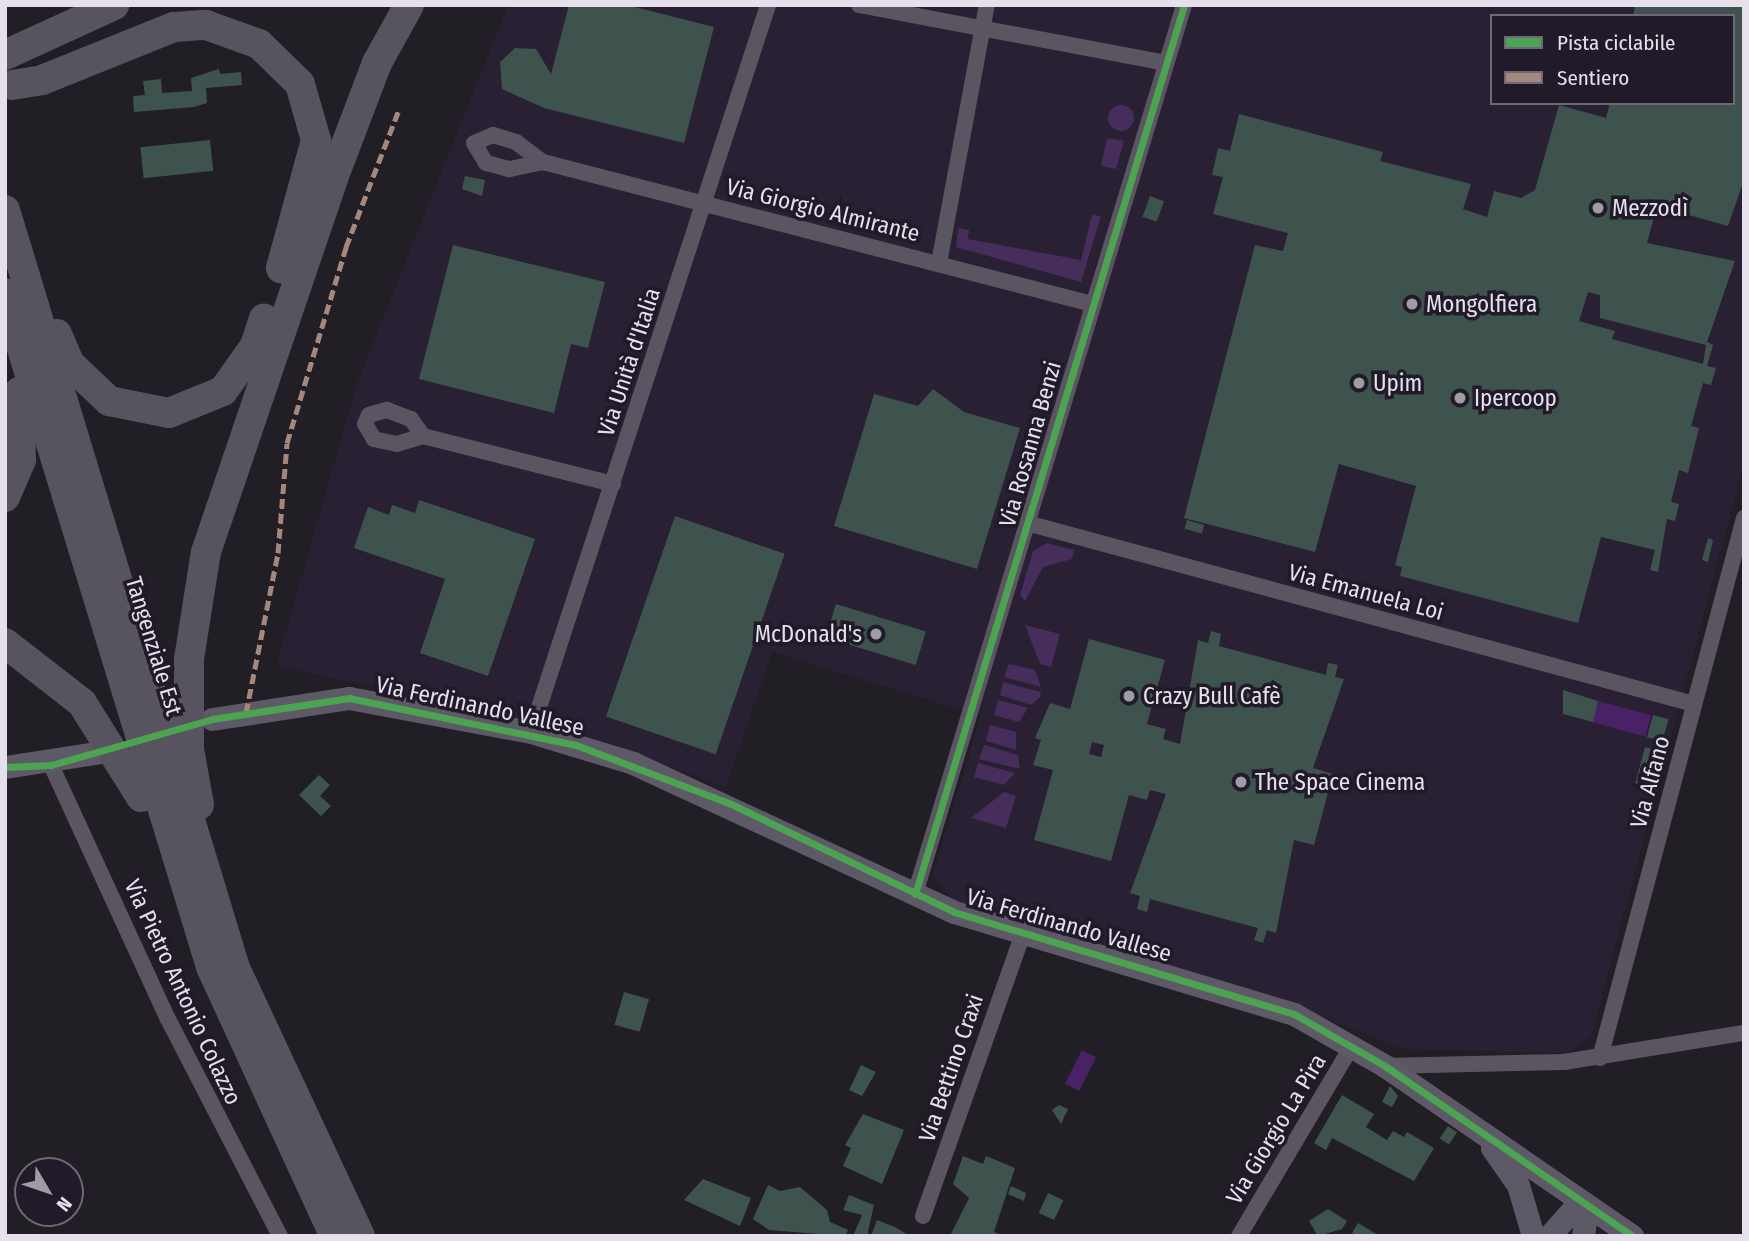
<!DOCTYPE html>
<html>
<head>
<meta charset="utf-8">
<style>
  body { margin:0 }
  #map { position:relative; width:1749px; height:1241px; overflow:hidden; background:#211e26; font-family:"Fira Sans Condensed",sans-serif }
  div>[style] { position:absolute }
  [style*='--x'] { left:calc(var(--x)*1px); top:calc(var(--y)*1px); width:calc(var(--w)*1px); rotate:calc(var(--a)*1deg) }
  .built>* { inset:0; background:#292033 }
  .green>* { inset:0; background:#462d5c }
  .round { border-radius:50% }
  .water>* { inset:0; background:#482167; transform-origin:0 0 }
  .building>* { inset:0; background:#3e534e; transform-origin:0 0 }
  .street>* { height:16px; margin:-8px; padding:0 8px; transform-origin:8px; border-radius:8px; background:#5b5562 }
  .secondary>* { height:23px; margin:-11.5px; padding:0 11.5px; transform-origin:11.5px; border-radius:11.5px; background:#5e5966 }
  .highway>* { height:30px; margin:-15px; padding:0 15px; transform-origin:15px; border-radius:15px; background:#58545f }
  .quiet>* { height:5px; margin-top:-2.5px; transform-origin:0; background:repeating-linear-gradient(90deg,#a5887d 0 10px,transparent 0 15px) }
  .cycleway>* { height:7px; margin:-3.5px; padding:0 3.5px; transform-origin:3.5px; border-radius:3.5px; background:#4ca352 }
  .dots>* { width:19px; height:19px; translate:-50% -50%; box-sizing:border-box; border:4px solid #211a29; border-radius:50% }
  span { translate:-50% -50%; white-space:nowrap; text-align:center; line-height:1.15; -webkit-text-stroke:7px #211a29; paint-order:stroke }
  .poi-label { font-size:23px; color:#e5e0eb }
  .left { translate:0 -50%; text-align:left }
  .right { translate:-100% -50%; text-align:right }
  .street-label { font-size:23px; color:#e5e0eb }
  .frame { position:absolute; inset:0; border:7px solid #e5e0eb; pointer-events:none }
  .legend { position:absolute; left:1490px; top:14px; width:245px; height:91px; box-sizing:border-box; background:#211a29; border:2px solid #6f6977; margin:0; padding:9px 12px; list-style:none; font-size:21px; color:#e5e0eb }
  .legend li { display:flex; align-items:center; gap:14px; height:35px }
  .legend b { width:35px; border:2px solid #6f6977 }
  .north { position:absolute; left:14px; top:1157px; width:70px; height:70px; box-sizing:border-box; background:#211a29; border:2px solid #6f6977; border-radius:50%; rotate:129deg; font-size:19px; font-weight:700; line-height:28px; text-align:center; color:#e5e0eb }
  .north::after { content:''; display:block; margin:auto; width:24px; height:32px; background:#a09ca6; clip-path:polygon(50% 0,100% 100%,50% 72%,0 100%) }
</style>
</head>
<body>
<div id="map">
  <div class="built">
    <i style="clip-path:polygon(evenodd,508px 5px,1744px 5px,1744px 463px,1591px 1037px,1568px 1053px,1402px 1049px,1285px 1001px,952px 900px,933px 874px,981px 716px,772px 652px,726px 787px,546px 724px,276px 666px,356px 387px,508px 5px,1492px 16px,1733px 16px,1733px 103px,1492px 103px,1492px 16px)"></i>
  </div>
  <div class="green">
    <i class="round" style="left:1108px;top:105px;width:26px;height:26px"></i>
    <i style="clip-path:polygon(1107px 138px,1124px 141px,1116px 169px,1101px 166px)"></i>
    <i style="clip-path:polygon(1092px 215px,1101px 216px,1081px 282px,956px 247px,958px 228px,969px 230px,968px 239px,1081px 260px)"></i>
    <i style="clip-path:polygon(1047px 543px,1074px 550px,1072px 559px,1043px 567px,1025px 601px,1020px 595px,1033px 551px)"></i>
    <i style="clip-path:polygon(1025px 625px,1060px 634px,1051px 667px,1040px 664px)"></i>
    <i style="clip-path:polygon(1009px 664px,1035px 670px,1041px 687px,1004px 677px)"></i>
    <i style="clip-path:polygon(1003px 682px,1041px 692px,1040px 697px,1031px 705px,1000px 695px)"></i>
    <i style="clip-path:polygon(998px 700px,1028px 708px,1019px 722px,994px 715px)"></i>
    <i style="clip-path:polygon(990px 725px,1016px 732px,1016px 750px,986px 741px)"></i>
    <i style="clip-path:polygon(984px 745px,1018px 755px,1020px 769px,979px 759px)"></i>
    <i style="clip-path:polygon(978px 763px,1015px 773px,1004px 785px,974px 777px)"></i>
    <i style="clip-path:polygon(1004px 792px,1016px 796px,1006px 828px,971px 818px)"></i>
  </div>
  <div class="water">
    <i style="left:1598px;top:701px;width:55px;height:22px;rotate:15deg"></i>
    <i style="left:1082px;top:1050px;width:16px;height:38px;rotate:27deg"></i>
  </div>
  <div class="building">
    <i style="clip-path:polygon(569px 5px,627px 5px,714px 27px,684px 143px,544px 108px,502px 89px,500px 62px,515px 48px,536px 49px,551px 74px)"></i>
    <i style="clip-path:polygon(evenodd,1635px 5px,1744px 5px,1744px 180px,1728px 226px,1657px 206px,1647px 243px,1735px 261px,1707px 342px,1713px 345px,1707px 366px,1716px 368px,1711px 385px,1703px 383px,1691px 426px,1699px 428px,1688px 473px,1679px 470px,1671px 502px,1679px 504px,1675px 521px,1667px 519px,1658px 572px,1650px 570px,1655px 550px,1601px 537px,1578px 623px,1400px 576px,1402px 567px,1395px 565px,1416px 486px,1339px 464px,1315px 552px,1184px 518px,1255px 245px,1283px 251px,1288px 233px,1213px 214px,1223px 177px,1212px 175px,1218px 148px,1230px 151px,1239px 114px,1383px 152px,1380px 161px,1471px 184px,1463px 209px,1487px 217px,1494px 191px,1521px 198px,1535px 190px,1559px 105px,1606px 118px,1610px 103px,1733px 103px,1733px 16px,1633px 16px,1635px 5px,1588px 292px,1600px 295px,1600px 318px,1706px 345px,1703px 364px,1612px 339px,1615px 331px,1579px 321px,1588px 292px)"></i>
    <i style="clip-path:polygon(219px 69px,220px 74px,241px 72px,242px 85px,206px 88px,207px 103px,194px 107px,134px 112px,133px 96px,145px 95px,143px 81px,161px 79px,162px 93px,192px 91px,191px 78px)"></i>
    <i style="left:210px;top:140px;width:31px;height:70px;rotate:84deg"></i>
    <i style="clip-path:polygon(465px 176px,485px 180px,482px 196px,462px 189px)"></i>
    <i style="left:1150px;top:196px;width:15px;height:22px;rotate:20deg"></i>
    <i style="clip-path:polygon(453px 245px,605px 282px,588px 348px,571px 344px,554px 413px,419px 379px)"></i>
    <i style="clip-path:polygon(933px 389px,964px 412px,1020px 428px,977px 569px,834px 526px,874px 394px,918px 406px)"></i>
    <i style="clip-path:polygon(419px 500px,535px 539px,488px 676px,420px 653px,445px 579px,354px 548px,368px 507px,389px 515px,392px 505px,415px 513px)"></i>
    <i style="left:675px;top:516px;width:116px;height:212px;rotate:19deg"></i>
    <i style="left:1187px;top:520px;width:18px;height:9px;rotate:16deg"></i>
    <i style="clip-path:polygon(1708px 538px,1713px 540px,1708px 562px,1702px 560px)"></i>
    <i style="left:836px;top:604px;width:94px;height:35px;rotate:17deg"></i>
    <i style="clip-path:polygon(evenodd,1211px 631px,1221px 634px,1219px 646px,1326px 675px,1328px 663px,1338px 665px,1335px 677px,1344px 679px,1313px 768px,1333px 774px,1314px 845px,1294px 840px,1276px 933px,1267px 930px,1263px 943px,1254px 940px,1258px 928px,1150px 899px,1147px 912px,1137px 909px,1140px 896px,1130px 893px,1166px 794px,1150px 790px,1147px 800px,1129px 795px,1111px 861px,1034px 840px,1053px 770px,1033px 765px,1041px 740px,1035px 738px,1050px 703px,1070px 709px,1089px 639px,1165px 660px,1147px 724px,1166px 729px,1163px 739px,1180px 744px,1198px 640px,1208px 643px,1211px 631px,1092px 742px,1104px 745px,1101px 757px,1089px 754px,1092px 742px)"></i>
    <i style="clip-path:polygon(1563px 690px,1598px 701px,1593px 722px,1563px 714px)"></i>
    <i style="left:1653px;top:715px;width:16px;height:23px;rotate:15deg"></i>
    <i style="left:1645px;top:747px;width:16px;height:39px;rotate:15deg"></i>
    <i style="clip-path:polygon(319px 775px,330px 785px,320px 796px,331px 806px,321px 816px,299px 795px)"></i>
    <i style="left:624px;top:992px;width:26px;height:34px;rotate:16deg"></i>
    <i style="clip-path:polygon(861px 1065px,876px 1072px,862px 1096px,849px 1090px)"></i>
    <i style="clip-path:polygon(1390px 1086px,1398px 1096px,1392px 1107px,1382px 1102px)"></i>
    <i style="clip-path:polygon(1342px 1095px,1374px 1114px,1366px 1127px,1387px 1140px,1393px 1131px,1404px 1137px,1407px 1132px,1434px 1148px,1414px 1181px,1332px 1138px,1326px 1150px,1314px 1143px)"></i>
    <i style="clip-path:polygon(1059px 1105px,1068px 1109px,1061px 1124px,1052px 1110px)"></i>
    <i style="clip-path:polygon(863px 1114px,904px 1130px,882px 1184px,843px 1166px,851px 1148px,845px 1145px)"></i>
    <i style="left:1448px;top:1126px;width:11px;height:15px;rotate:34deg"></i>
    <i style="clip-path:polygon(963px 1156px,983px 1164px,986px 1156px,1015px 1168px,994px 1232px,1004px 1236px,950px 1236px,969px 1198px,953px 1184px)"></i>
    <i style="clip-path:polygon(703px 1179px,751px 1198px,740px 1226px,684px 1200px)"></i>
    <i style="clip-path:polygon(768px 1185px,780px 1191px,800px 1187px,827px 1210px,830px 1222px,848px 1230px,845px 1236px,769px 1230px,753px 1219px)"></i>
    <i style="clip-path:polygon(1011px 1186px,1026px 1193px,1024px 1201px,1008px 1194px)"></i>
    <i style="left:1048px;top:1193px;width:17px;height:22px;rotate:25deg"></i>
    <i style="clip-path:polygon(849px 1195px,874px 1205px,867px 1236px,853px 1236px,862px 1215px,843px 1210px)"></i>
    <i style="clip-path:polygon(1328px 1209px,1347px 1221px,1342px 1229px,1318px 1236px,1309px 1221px)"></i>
    <i style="clip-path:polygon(877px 1220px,895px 1227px,910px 1236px,871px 1236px)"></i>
    <i style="clip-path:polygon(1358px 1223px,1380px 1236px,1357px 1236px,1352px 1233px)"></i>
  </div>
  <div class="street">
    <i style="--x:859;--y:5;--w:312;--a:10.7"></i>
    <i style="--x:543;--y:162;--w:35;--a:168"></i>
    <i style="--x:509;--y:169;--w:24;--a:-165"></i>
    <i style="--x:486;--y:163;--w:23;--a:-121"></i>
    <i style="--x:474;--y:143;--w:21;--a:-23"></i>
    <i style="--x:493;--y:135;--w:24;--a:17"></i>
    <i style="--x:516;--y:142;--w:34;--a:37"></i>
    <i style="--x:543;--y:162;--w:567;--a:14.5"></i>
    <i style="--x:939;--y:263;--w:262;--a:-79.5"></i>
    <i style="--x:423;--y:436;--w:27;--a:163"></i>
    <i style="--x:397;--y:444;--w:24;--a:-168"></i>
    <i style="--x:374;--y:439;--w:17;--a:-121"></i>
    <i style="--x:365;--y:424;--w:10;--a:-66"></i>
    <i style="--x:369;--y:415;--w:19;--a:-16"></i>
    <i style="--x:387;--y:410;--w:26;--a:21"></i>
    <i style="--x:411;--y:419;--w:21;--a:55"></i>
    <i style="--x:423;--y:436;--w:196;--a:14.2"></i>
    <i style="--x:1027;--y:523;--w:691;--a:15.18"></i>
    <i style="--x:531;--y:732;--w:765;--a:-71.94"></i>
    <i style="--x:51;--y:765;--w:280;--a:65.3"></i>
    <i style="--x:168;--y:1019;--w:244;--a:62.7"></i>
    <i style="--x:915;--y:894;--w:929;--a:-73.16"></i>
    <i style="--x:1600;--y:1058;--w:559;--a:-75.07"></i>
    <i style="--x:1385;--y:1066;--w:179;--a:-1.3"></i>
    <i style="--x:1564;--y:1062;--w:182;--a:-9.2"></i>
    <i style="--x:923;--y:1216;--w:297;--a:-70.5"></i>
    <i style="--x:1239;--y:1236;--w:221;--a:-59.3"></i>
  </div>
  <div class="secondary">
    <i style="--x:212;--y:719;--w:139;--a:-8.7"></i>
    <i style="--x:349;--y:698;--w:185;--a:10.6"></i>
    <i style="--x:531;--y:732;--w:107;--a:16.9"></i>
    <i style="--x:633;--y:763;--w:354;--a:24.9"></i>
    <i style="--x:954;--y:912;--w:355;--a:16.7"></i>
    <i style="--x:1294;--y:1014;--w:105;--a:29.7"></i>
    <i style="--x:1385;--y:1066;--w:300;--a:34.5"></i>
    <i style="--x:5;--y:767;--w:98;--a:-8.8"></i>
    <i style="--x:1492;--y:1148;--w:45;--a:54.9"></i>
    <i style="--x:1518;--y:1185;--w:53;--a:73.6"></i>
    <i style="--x:1549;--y:1236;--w:36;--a:-48"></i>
    <i style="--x:1573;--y:1209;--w:14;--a:-12"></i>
    <i style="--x:1583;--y:1236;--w:30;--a:-82"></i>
  </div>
  <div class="highway">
    <i style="--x:5;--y:55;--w:120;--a:-24.6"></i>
    <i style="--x:12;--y:85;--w:30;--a:-9"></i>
    <i style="--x:42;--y:80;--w:142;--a:-21.9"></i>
    <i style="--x:174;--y:27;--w:32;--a:-4"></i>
    <i style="--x:206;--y:25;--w:56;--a:19.7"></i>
    <i style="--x:259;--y:44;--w:57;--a:44.3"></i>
    <i style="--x:300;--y:84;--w:58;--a:74.1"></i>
    <i style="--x:316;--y:140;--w:133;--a:105.3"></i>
    <i style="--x:5;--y:210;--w:792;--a:73.12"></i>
    <i style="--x:235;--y:968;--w:296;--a:65"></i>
    <i style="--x:5;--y:293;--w:705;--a:73"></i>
    <i style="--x:211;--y:967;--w:296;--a:65.3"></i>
    <i style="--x:57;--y:334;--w:33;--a:67"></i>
    <i style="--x:70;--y:364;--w:54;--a:43.5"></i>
    <i style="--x:109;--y:401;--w:61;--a:11.3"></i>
    <i style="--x:169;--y:413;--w:58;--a:-22.2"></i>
    <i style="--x:223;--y:391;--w:55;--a:-54.6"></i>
    <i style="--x:255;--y:346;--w:29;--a:-72"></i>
    <i style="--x:5;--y:497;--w:40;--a:-66.6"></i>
    <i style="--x:21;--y:460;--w:68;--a:-91.7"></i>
    <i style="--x:5;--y:643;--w:98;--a:37.9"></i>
    <i style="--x:82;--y:703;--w:111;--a:57.9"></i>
    <i style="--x:199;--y:805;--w:57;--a:-100.1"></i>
    <i style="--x:189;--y:749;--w:90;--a:-90"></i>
    <i style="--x:189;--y:659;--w:108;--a:-81"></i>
    <i style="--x:206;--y:552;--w:397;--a:-71.2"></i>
    <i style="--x:334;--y:176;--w:121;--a:-69.2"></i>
    <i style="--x:377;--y:63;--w:66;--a:-61.1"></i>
  </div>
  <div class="quiet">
    <i style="--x:246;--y:713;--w:163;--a:-78.7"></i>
    <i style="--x:278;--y:553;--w:110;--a:-85.3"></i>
    <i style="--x:287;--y:443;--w:205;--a:-73.2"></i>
    <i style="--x:346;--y:247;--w:145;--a:-68.9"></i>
  </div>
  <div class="cycleway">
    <i style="--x:5;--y:767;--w:46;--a:-2.5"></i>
    <i style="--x:51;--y:765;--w:167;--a:-15.9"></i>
    <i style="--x:212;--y:719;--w:139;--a:-8.7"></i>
    <i style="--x:349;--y:698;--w:232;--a:11.7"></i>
    <i style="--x:576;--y:745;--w:164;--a:20.8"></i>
    <i style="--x:729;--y:803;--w:250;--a:25.8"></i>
    <i style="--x:954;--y:912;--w:355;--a:16.7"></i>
    <i style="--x:1294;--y:1014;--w:105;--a:29.7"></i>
    <i style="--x:1385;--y:1066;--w:300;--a:34.5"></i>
    <i style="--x:915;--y:894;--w:929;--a:-73.16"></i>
  </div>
  <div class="dots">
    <i style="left:1598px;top:208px;background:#a09ca6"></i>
    <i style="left:1412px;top:304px;background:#a09ca6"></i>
    <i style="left:1359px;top:383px;background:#a09ca6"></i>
    <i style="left:1460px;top:398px;background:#a09ca6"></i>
    <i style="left:876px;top:634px;background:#a09ca6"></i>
    <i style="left:1129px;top:696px;background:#a09ca6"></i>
    <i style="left:1241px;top:782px;background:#a09ca6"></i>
  </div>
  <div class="poi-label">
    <span class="left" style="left:1612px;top:208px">Mezzodì</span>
    <span class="left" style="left:1426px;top:304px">Mongolfiera</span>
    <span class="left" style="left:1373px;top:383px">Upim</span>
    <span class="left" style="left:1474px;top:398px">Ipercoop</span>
    <span class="right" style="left:862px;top:634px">McDonald's</span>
    <span class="left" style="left:1143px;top:696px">Crazy Bull Cafè</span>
    <span class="left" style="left:1255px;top:782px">The Space Cinema</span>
  </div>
  <div class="street-label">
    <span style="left:823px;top:210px;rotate:14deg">Via Giorgio Almirante</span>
    <span style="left:629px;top:362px;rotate:-72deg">Via Unità d'Italia</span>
    <span style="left:1030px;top:444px;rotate:-74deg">Via Rosanna Benzi</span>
    <span style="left:1366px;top:592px;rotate:15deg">Via Emanuela Loi</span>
    <span style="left:154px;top:646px;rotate:73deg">Tangenziale Est</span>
    <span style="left:480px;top:706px;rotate:12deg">Via Ferdinando Vallese</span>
    <span style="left:1650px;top:782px;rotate:-75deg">Via Alfano</span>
    <span style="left:1069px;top:925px;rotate:16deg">Via Ferdinando Vallese</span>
    <span style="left:183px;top:992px;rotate:65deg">Via Pietro Antonio Colazzo</span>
    <span style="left:951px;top:1068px;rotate:-71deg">Via Bettino Craxi</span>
    <span style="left:1276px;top:1129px;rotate:-59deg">Via Giorgio La Pira</span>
  </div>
  <div class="frame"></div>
  <ul class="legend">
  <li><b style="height:9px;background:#4ca352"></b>Pista ciclabile</li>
  <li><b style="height:9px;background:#a5887d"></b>Sentiero</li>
  </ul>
  <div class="north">N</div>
</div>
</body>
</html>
